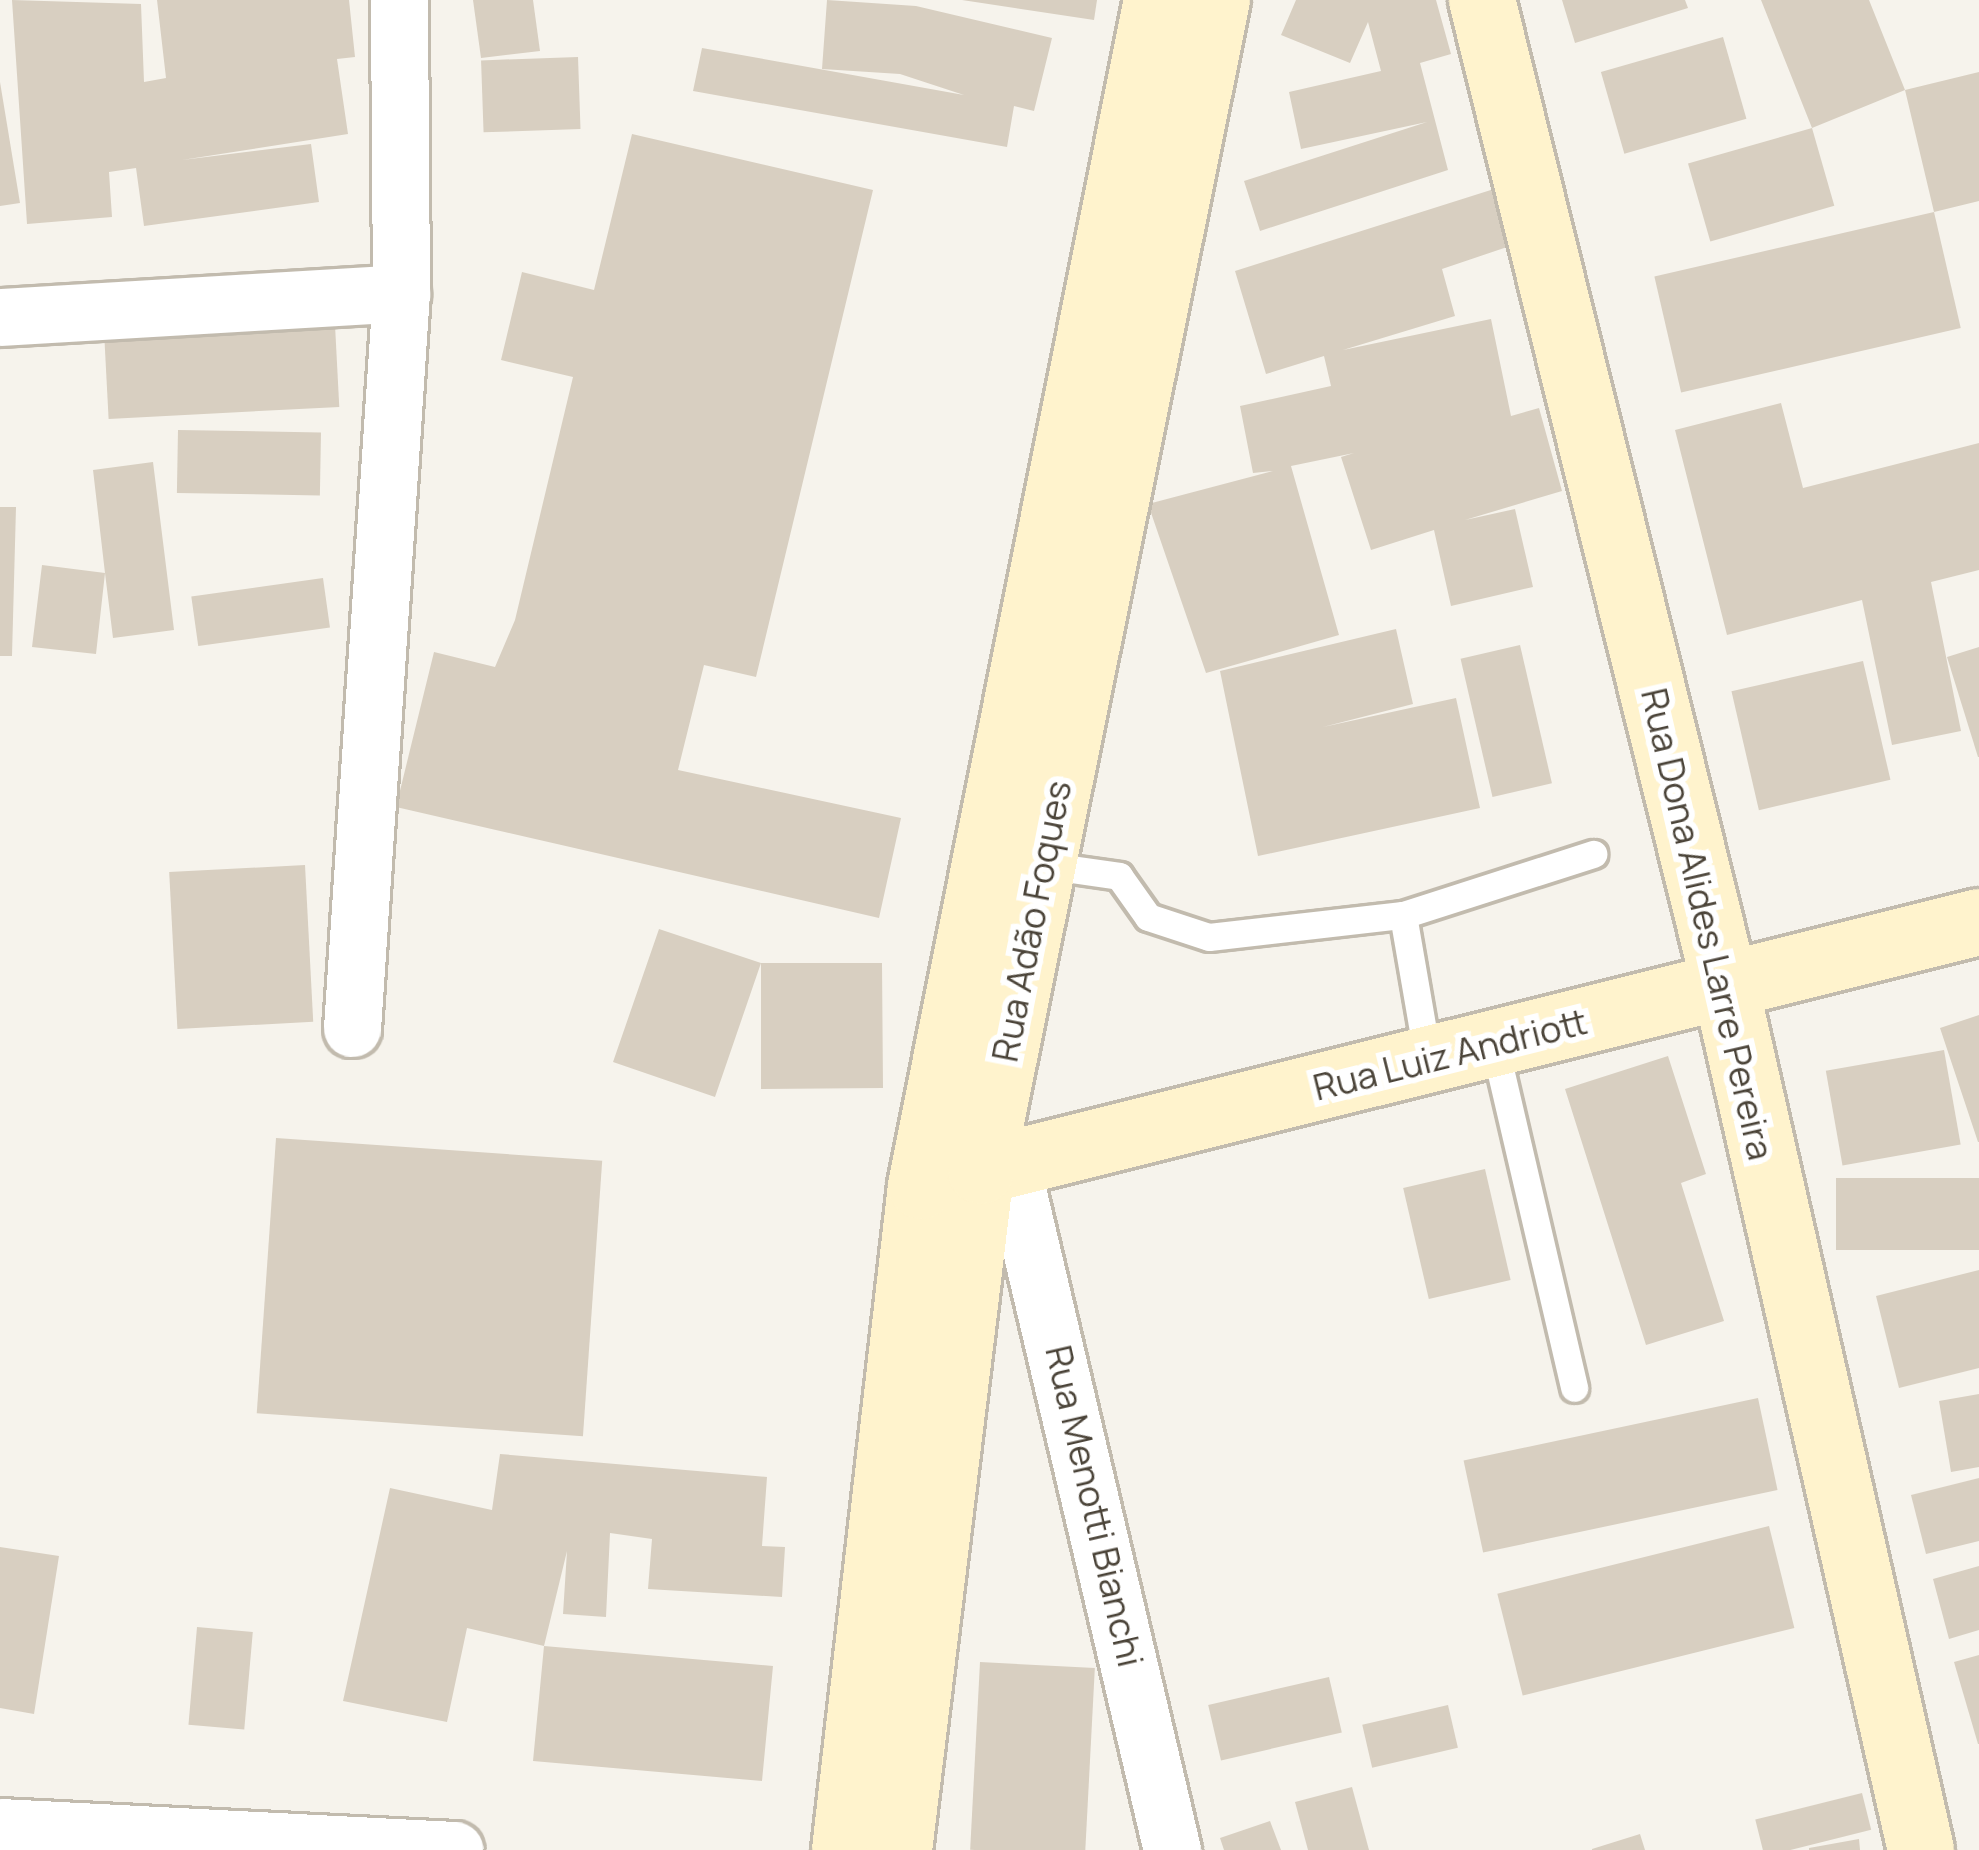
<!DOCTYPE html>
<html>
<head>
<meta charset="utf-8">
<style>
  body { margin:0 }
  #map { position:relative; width:1979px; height:1850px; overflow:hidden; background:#f6f3ec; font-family:Manrope,sans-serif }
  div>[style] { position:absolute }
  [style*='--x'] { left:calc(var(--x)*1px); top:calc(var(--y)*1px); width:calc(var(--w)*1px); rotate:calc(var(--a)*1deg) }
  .building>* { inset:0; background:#d8cfc1; transform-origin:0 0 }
  .roads { filter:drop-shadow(3px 0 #c2bbae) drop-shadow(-3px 0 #c2bbae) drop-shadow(0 3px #c2bbae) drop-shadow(0 -3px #c2bbae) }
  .lane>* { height:27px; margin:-13.5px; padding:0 13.5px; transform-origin:13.5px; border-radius:13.5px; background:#fff }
  .street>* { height:57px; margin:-28.5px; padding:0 28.5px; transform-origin:28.5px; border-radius:28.5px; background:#fff }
  .secondary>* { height:66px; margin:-33px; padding:0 33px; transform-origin:33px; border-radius:33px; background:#fff3cd }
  span { translate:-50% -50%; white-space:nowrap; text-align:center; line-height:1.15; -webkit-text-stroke:12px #fff; paint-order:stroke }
  .street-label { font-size:36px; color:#4b4439 }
</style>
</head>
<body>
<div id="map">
  <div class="building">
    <i style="clip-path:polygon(12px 0,141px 4px,144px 82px,104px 89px,144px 82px,166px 78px,157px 0,349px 0,355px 57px,337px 59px,348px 134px,182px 160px,311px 144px,319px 202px,144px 226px,136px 168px,109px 172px,112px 217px,27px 224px)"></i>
    <i style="clip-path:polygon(473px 0,533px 0,540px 51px,481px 58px)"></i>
    <i style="clip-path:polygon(827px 0,916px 6px,1052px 38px,1034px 111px,1014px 106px,1007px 147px,693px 91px,702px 48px,964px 95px,900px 74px,822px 69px)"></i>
    <i style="clip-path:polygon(962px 0,1097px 0,1094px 20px)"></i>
    <i style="clip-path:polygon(1296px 0,1436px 0,1451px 54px,1420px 63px,1448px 170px,1260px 231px,1244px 181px,1427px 122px,1301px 149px,1289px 92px,1381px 71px,1368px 22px,1350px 63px,1281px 35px)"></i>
    <i style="clip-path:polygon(1562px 0,1685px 0,1688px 8px,1575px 43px)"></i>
    <i style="clip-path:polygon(1761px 0,1869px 0,1905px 90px,1979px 72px,1979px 201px,1934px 212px,1905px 90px,1812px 128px)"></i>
    <i style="left:1723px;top:37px;width:85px;height:127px;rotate:74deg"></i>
    <i style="left:578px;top:57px;width:72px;height:97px;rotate:88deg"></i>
    <i style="clip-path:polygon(0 82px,20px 203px,0 206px)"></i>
    <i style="left:1812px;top:128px;width:81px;height:129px;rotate:74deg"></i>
    <i style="clip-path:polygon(632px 134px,873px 190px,756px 677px,704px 665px,678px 770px,901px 818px,879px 918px,396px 807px,434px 652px,495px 667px,515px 620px,573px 377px,501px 360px,522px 272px,594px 290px)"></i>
    <i style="clip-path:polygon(1494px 189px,1513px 245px,1442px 269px,1455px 316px,1343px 350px,1491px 319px,1511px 416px,1539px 408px,1562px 491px,1465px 520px,1515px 509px,1533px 587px,1451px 606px,1434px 530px,1371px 550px,1341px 457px,1354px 453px,1291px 466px,1339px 635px,1206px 673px,1148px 504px,1273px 471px,1253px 473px,1240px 406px,1331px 386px,1324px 356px,1266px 374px,1235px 271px)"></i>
    <i style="left:1934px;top:212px;width:119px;height:287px;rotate:77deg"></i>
    <i style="left:335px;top:325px;width:82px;height:231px;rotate:87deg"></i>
    <i style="clip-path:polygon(1781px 403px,1803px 488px,1979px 443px,1979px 570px,1931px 582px,1961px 731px,1892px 745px,1862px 600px,1727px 635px,1675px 430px)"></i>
    <i style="left:178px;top:430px;width:143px;height:63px;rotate:1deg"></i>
    <i style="clip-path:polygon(153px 462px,174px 630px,113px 638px,105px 573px,96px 654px,32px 647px,42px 565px,105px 573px,93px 470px)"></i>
    <i style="clip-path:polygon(0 507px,16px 507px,12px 656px,0 656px)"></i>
    <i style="left:323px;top:578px;width:50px;height:133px;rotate:82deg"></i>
    <i style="clip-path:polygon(1396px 629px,1413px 704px,1323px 727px,1456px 698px,1480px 808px,1258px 856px,1220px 671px)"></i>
    <i style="left:1520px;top:645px;width:142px;height:61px;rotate:77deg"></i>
    <i style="clip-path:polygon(1979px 647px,1979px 757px,1978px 757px,1947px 657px)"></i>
    <i style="left:1863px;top:661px;width:122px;height:135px;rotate:77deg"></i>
    <i style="left:305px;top:865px;width:157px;height:136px;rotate:87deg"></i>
    <i style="clip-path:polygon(659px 929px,761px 963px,882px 963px,883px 1088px,761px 1089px,761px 963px,715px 1097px,613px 1062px)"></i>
    <i style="clip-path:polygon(1979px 1015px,1979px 1142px,1978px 1142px,1940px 1028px)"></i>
    <i style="left:1944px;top:1050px;width:96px;height:120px;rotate:80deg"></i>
    <i style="clip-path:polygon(1668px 1056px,1706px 1174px,1681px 1183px,1724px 1321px,1646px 1345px,1565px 1089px)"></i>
    <i style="left:276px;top:1138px;width:327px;height:276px;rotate:4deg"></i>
    <i style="left:1485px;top:1169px;width:114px;height:84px;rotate:77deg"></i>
    <i style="left:1979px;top:1178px;width:72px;height:143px;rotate:90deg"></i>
    <i style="clip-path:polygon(1979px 1270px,1979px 1368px,1899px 1388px,1876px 1296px)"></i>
    <i style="clip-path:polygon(1979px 1394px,1979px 1467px,1951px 1472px,1939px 1401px)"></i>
    <i style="left:1758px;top:1398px;width:94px;height:301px;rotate:78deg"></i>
    <i style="clip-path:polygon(500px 1454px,767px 1477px,762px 1546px,785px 1547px,782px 1597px,648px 1589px,652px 1539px,610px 1533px,606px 1617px,563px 1614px,567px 1551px,544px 1646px,773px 1666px,762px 1781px,533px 1761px,544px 1646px,467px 1628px,447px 1722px,343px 1701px,390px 1488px,492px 1510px)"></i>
    <i style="clip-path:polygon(1979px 1478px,1979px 1541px,1926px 1554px,1911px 1495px)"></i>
    <i style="left:1769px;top:1526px;width:105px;height:280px;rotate:76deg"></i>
    <i style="clip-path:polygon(0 1547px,59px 1556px,34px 1714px,0 1708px)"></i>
    <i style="clip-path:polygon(1979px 1566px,1979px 1630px,1949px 1639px,1933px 1579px)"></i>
    <i style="left:197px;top:1627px;width:56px;height:98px;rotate:5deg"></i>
    <i style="clip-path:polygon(1979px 1655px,1979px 1744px,1978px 1744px,1954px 1662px)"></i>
    <i style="left:980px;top:1662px;width:115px;height:188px;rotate:3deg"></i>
    <i style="left:1329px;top:1677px;width:57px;height:124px;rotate:77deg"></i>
    <i style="left:1448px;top:1705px;width:44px;height:88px;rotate:77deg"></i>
    <i style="clip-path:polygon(1352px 1787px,1369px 1850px,1308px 1850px,1295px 1802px)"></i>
    <i style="left:1862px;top:1793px;width:38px;height:110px;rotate:76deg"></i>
    <i style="clip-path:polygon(1270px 1821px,1281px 1850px,1224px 1850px,1220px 1838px)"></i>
    <i style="clip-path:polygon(1640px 1834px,1645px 1850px,1592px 1850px,1592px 1849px)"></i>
    <i style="clip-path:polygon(1859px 1839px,1860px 1850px,1809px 1850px,1809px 1848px)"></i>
  </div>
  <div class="roads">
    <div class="lane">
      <i style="--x:1043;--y:865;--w:77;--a:8.2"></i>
      <i style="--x:1119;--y:876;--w:50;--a:54.7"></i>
      <i style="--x:1148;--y:917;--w:64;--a:18.2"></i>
      <i style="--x:1209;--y:937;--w:195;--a:-6.5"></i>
      <i style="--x:1403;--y:915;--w:200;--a:-17.8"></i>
      <i style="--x:1403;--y:915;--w:146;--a:80.2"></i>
      <i style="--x:1494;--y:1043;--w:354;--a:76.9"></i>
    </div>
    <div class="street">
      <i style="--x:0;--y:317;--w:402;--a:-3.4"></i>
      <i style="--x:352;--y:1028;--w:737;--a:-86.19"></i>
      <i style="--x:401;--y:293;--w:293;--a:-90.4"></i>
      <i style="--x:1011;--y:1164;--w:705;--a:76.79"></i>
      <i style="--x:0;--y:1827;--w:455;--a:2.9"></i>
    </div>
    <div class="secondary">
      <i style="--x:1482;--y:0;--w:1014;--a:76.13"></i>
      <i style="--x:1725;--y:984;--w:888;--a:77.25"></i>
      <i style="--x:946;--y:1180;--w:1065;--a:-14.02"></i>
      <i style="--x:845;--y:1850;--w:668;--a:-83.47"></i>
      <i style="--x:921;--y:1186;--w:1209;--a:-78.75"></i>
      <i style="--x:899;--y:1850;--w:684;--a:-83.11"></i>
      <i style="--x:981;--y:1171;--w:1195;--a:-78.61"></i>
    </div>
  </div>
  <div class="street-label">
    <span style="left:1031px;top:921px;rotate:-79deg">Rua Adão Foques</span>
    <span style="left:1708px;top:924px;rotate:77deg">Rua Dona Alides Larre Pereira</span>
    <span style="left:1450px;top:1054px;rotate:-14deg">Rua Luiz Andriott</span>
    <span style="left:1095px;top:1506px;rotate:77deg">Rua Menotti Bianchi</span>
  </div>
</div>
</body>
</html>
